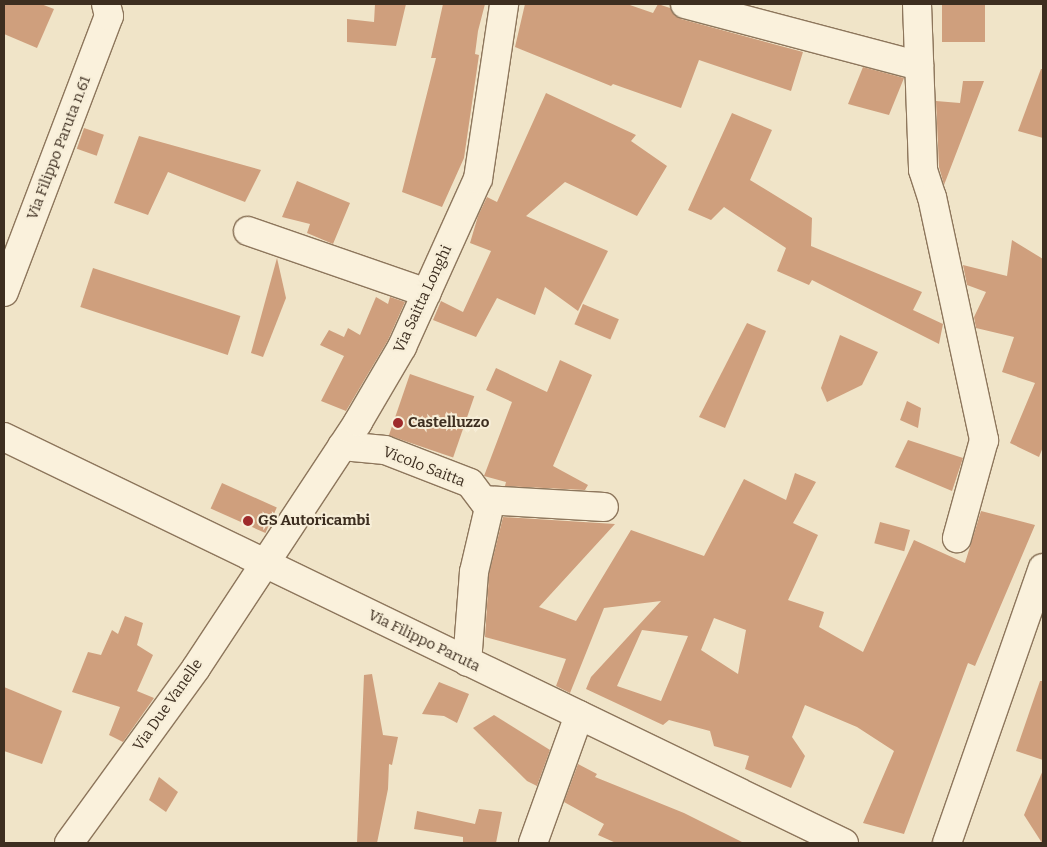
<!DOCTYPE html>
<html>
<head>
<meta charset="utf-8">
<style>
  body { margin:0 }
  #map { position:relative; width:1047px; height:847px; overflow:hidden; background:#f0e4c8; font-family:Bitter,serif }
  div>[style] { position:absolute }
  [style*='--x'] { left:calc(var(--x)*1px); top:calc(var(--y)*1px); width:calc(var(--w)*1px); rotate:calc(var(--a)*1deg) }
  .building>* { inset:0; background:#cf9f7d; transform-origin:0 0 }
  .roads { filter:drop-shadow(1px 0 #8d765c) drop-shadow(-1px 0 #8d765c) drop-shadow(0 1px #8d765c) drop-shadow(0 -1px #8d765c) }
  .minor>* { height:28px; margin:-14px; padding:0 14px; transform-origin:14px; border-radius:14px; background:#faf1dc }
  .dots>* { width:14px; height:14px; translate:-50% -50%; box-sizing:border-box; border:2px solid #f7eed8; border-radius:50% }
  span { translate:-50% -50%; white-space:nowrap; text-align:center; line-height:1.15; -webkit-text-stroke:4px #f7eed8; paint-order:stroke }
  .street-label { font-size:15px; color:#3d2e20 }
  .poi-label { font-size:15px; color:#3d2e20; font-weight:700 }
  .left { translate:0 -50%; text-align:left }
  .frame { position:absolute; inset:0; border:5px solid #3d2e20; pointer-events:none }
</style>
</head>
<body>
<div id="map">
  <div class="building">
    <i style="clip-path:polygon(4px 4px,41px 4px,54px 9px,37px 48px,4px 34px)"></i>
    <i style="clip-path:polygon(375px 4px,406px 4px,396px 46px,347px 42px,347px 19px,374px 22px)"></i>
    <i style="clip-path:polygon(443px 4px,485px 4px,478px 31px,475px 54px,479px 55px,464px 158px,442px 207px,402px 192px,436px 58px,431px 58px)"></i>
    <i style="clip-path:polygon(525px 4px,627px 4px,653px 13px,658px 4px,670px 8px,681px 19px,803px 52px,791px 91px,699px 60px,681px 108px,613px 84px,611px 86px,515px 47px)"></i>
    <i style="left:942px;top:4px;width:43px;height:38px"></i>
    <i style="clip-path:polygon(863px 67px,904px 78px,889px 115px,848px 104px)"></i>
    <i style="clip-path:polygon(1041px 69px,1043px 69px,1043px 138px,1018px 131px)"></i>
    <i style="clip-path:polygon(963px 81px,984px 81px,944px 185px,939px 167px,936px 101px,960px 103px)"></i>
    <i style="clip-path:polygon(546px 93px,636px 135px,631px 141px,667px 166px,637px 216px,565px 182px,526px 216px,608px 251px,578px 311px,545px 287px,535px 315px,497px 298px,476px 337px,433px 320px,441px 301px,463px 312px,491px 251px,470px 243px,478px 216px,487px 197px,497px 202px)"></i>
    <i style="clip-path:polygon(732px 113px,772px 130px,750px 180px,812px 218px,811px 246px,922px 292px,913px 310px,943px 324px,939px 344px,812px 280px,809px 285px,777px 271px,786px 248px,724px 207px,711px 220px,688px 210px)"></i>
    <i style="left:84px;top:128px;width:21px;height:22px;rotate:19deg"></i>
    <i style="clip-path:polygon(139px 136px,261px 170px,245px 202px,168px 172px,148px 215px,114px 203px)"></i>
    <i style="clip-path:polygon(297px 181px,350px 203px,333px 244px,307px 233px,310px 224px,282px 217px)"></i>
    <i style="clip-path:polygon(1012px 240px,1043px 259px,1043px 447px,1039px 457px,1010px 443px,1035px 383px,1002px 372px,1014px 337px,976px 328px,974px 317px,986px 292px,967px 285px,963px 265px,1007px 276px)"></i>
    <i style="clip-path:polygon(277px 258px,286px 298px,263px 357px,251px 353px)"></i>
    <i style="left:93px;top:268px;width:155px;height:41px;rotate:18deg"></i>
    <i style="clip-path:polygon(376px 297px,388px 304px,390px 297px,405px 302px,388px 340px,346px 411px,321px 401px,344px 356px,320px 345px,329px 330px,344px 337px,348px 328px,360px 335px)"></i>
    <i style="left:583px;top:304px;width:39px;height:22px;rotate:23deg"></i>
    <i style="clip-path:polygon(747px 323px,766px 331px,725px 428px,699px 417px)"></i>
    <i style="clip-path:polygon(840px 335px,878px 352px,862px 385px,827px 402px,821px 388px)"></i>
    <i style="clip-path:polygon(560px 360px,592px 375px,553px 466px,588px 485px,585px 490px,505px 486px,506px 482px,484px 476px,512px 402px,486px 390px,496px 368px,547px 392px)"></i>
    <i style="left:410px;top:374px;width:68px;height:65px;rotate:19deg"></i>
    <i style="clip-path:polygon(907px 401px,921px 408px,918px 428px,900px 420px)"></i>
    <i style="clip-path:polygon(908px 440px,963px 458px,952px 491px,895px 467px)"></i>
    <i style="clip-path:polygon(evenodd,795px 473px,816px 482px,793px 523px,818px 535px,788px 600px,824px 612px,819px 627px,863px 652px,914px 540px,965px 563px,981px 511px,1035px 525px,975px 666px,968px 663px,904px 834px,863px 823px,894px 751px,857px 727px,805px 705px,792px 737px,805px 756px,791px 788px,745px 769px,749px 756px,714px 746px,710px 731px,669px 720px,663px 725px,586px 689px,591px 677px,661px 601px,604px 608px,570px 693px,556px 686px,566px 659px,485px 637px,489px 574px,503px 517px,615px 524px,539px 607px,576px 621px,631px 530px,704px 556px,744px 479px,786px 500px,795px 473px,714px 618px,746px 630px,738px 674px,701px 650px,714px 618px,795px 473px,642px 630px,688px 636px,661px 701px,617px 686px,642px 630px)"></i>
    <i style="left:222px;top:483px;width:60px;height:28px;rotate:24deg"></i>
    <i style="left:880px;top:522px;width:31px;height:22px;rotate:15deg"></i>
    <i style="clip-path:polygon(125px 616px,143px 623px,137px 645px,153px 655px,137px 691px,154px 698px,123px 742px,109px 735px,120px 707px,72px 692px,88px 652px,101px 655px,112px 630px,118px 634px)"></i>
    <i style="clip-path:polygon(372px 674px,383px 735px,398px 737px,392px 765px,389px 764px,388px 789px,377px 843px,357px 843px,364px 675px)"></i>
    <i style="clip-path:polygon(1040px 681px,1043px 681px,1043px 760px,1016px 751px)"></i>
    <i style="clip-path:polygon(439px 682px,469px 694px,457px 723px,444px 716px,422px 714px)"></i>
    <i style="clip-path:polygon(4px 687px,62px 711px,42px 764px,4px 751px)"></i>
    <i style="clip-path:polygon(494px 715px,550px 750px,537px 786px,527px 781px,473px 728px)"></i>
    <i style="clip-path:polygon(578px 764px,597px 774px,595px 777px,684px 813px,744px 843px,616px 843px,598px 835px,604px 824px,564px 802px)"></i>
    <i style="clip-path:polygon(1043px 770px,1043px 843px,1042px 843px,1024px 815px)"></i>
    <i style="clip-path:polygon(159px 777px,178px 792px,166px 812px,149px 800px)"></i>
    <i style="clip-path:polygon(479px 809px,502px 812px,496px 843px,463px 843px,463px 837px,414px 829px,417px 811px,475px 824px)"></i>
  </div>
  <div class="roads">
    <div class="minor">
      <i style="--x:685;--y:4;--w:242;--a:14.8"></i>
      <i style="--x:917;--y:4;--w:166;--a:87.9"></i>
      <i style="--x:923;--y:170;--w:28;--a:72"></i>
      <i style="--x:932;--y:197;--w:249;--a:77.9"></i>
      <i style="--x:984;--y:440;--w:102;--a:105.4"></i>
      <i style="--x:248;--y:231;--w:189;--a:19.1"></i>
      <i style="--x:4;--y:292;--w:295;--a:-69.2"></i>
      <i style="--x:109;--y:16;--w:12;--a:-104"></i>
      <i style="--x:4;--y:437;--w:933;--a:25.8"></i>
      <i style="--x:342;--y:446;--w:43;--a:5.3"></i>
      <i style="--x:385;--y:450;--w:91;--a:21.2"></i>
      <i style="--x:470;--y:483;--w:31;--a:53"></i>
      <i style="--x:489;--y:508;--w:66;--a:103.2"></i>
      <i style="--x:474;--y:572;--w:90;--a:94.4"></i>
      <i style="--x:483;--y:500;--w:121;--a:3.3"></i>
      <i style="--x:69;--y:843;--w:216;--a:-54"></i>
      <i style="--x:196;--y:668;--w:295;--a:-56.6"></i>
      <i style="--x:358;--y:422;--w:87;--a:-59.6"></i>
      <i style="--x:402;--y:347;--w:184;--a:-65.7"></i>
      <i style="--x:478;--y:179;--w:177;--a:-81.5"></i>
      <i style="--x:533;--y:843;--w:136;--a:-70.2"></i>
      <i style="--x:947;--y:843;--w:291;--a:-70.8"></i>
    </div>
  </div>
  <div class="dots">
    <i style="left:398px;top:423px;background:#9e2a2b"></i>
    <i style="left:248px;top:521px;background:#9e2a2b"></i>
  </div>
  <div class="street-label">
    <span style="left:59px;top:148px;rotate:-69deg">Via Filippo Paruta n.61</span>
    <span style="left:423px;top:299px;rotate:-65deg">Via Saitta Longhi</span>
    <span style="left:424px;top:467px;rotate:21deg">Vicolo Saitta</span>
    <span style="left:424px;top:641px;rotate:26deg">Via Filippo Paruta</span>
    <span style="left:168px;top:705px;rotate:-55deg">Via Due Vanelle</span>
  </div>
  <div class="poi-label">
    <span class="left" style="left:408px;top:423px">Castelluzzo</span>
    <span class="left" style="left:258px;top:521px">GS Autoricambi</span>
  </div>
  <div class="frame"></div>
</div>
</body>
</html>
